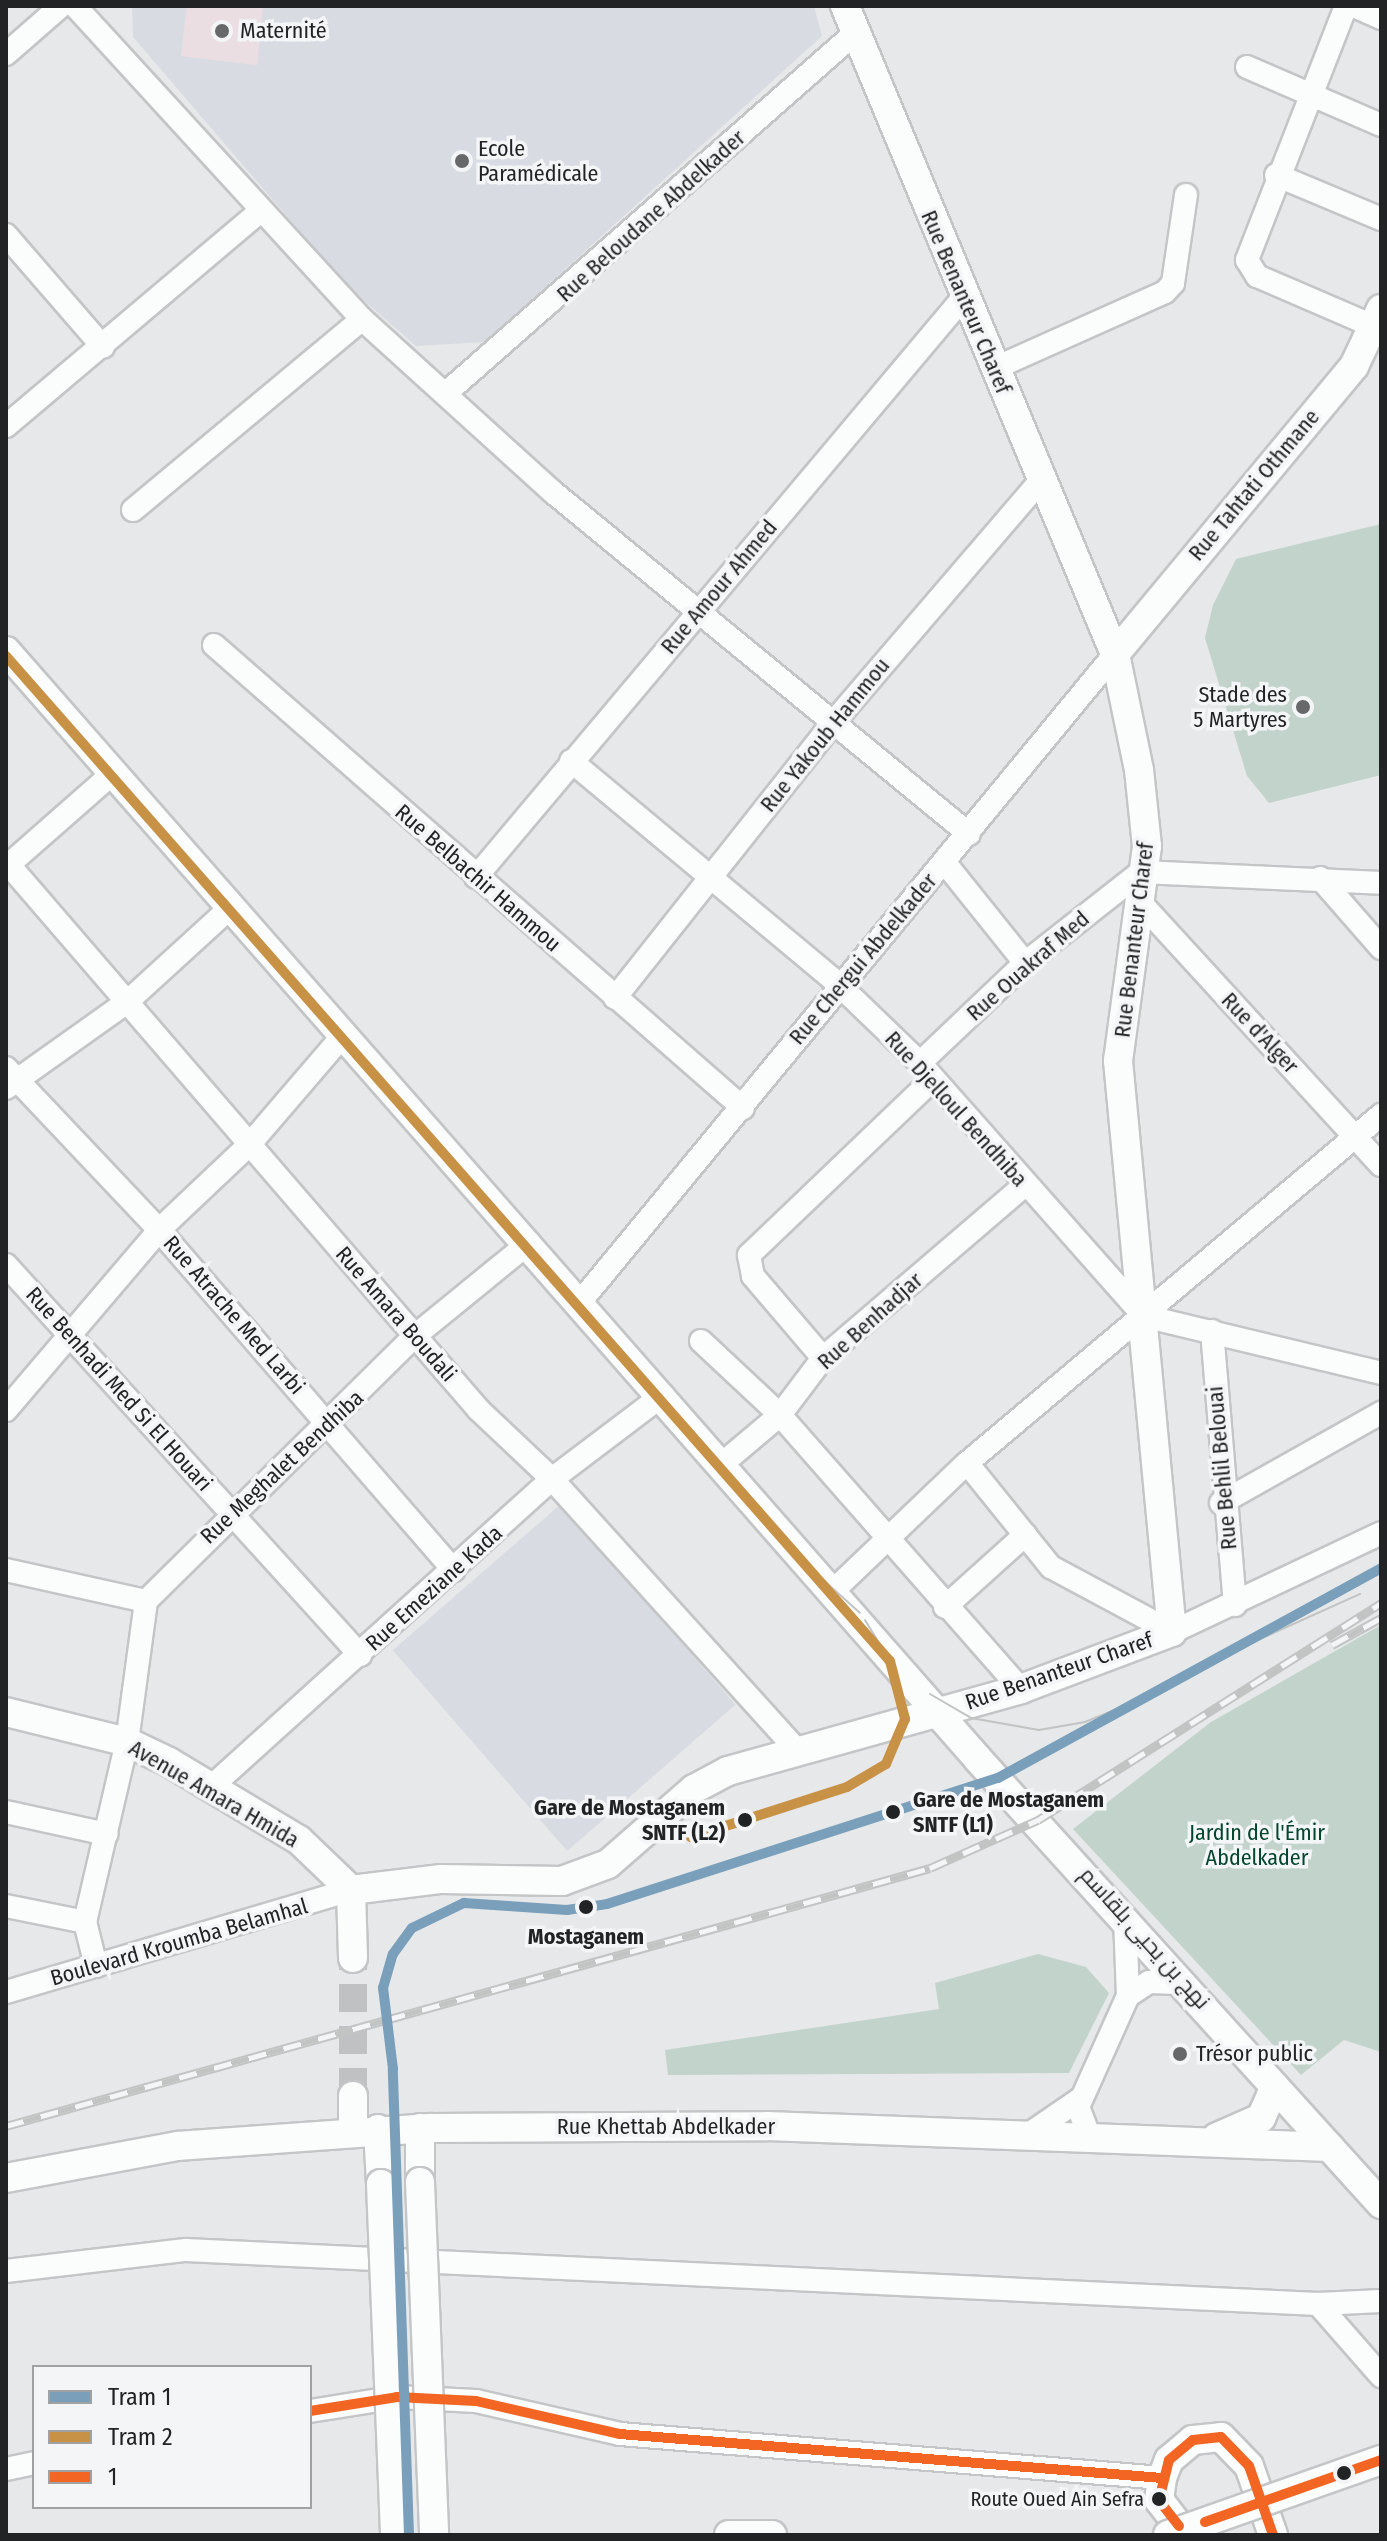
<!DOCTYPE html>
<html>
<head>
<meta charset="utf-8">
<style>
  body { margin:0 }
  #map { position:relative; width:1387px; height:2541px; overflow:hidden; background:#e7e8e9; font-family:"Fira Sans Condensed",Cairo,sans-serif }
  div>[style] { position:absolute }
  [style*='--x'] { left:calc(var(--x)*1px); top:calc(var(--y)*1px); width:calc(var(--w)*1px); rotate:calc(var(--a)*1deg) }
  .built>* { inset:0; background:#d8dce2; transform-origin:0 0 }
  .medical>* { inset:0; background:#ebdee3 }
  .green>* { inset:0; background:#c2d3cb }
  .major-tunnel>* { height:28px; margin-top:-14px; transform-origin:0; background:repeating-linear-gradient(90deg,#c0c1c2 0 28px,transparent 0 42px) }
  .roads { filter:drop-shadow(2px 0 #c4c5c6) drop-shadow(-2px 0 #c4c5c6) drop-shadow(0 2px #c4c5c6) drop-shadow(0 -2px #c4c5c6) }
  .minor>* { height:22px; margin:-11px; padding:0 11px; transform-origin:11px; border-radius:11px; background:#fbfcfc }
  .major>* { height:28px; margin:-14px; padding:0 14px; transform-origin:14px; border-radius:14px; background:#fbfcfc }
  .tram>* { height:2px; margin:-1px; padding:0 1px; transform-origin:1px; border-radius:1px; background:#c2c3c3 }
  .rail>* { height:9px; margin-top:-4.5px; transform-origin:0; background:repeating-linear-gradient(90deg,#f3f5f7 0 18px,#c2c3c3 0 36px); box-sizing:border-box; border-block:2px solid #c2c3c3 }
  .bridges { filter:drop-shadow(2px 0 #c4c5c6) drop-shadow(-2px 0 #c4c5c6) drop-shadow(0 2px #c4c5c6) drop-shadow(0 -2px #c4c5c6) }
  .major-bridge>* { height:28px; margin:-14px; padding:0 14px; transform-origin:14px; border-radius:14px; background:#fbfcfc }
  .bus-1>* { height:10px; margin:-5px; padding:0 5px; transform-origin:5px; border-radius:5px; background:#f26522 }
  .tram-1>* { height:10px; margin:-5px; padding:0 5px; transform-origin:5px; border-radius:5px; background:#799fbb }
  .tram-2>* { height:10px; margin:-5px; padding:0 5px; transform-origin:5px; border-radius:5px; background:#c89246 }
  .dots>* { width:22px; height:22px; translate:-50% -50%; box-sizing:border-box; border:4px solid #f3f5f7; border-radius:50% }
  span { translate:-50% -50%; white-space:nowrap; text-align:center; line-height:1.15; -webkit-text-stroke:7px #f3f5f7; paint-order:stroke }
  .bus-label { font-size:20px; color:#222324 }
  .right { translate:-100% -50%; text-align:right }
  .poi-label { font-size:22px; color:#222324 }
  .left { translate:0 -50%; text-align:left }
  .street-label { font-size:22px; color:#222324 }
  .stop-label { font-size:22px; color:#222324; font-weight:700 }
  .park-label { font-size:22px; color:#02462d }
  .frame { position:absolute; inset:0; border:8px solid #222324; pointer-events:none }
  .legend { position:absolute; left:32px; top:2365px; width:280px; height:144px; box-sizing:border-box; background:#f3f5f7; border:2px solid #9fa1a3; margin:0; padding:10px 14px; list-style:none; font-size:24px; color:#222324 }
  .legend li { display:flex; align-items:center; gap:16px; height:40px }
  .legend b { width:40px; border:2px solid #9fa1a3 }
</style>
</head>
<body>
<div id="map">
  <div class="built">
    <i style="clip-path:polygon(132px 6px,814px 6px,822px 36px,485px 342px,416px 346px,345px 284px,133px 37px)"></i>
    <i style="left:561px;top:1504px;width:266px;height:223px;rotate:49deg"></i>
  </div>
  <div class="medical">
    <i style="clip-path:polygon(187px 6px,263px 6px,257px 65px,181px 56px)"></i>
  </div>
  <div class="green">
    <i style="clip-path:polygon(1381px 524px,1381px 775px,1269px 803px,1247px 776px,1205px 638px,1213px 605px,1236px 559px)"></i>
    <i style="clip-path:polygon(1381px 1625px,1381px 2052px,1344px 2040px,1301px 2075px,1073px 1829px,1211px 1722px)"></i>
    <i style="clip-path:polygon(1038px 1954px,1086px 1967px,1109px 1993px,1069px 2073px,668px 2075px,665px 2050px,939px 2009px,935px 1983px)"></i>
  </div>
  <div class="major-tunnel">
    <i style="--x:353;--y:2096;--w:138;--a:-90"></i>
  </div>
  <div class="roads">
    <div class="minor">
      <i style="--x:75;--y:6;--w:425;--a:47.5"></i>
      <i style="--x:362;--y:319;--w:259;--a:42.2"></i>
      <i style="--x:554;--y:493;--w:537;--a:39.41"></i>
      <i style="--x:1346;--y:6;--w:273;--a:111.3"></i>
      <i style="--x:1247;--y:260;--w:19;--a:58"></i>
      <i style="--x:1257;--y:276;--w:126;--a:23.3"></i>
      <i style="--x:1354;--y:6;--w:30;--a:24"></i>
      <i style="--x:6;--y:54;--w:73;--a:-41.1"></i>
      <i style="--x:1247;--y:67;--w:146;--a:23.4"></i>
      <i style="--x:1276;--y:175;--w:114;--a:22.7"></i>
      <i style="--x:6;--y:235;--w:148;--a:49.1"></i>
      <i style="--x:993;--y:369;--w:188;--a:-24.1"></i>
      <i style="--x:1165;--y:292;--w:12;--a:-48"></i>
      <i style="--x:1173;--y:283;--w:89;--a:-81.6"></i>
      <i style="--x:445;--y:394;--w:545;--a:-41.35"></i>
      <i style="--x:6;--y:426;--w:331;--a:-40.2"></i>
      <i style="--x:133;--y:510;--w:298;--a:-39.8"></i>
      <i style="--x:214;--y:645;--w:703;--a:41.19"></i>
      <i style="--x:571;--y:761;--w:346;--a:39.8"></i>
      <i style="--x:837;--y:983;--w:115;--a:43.9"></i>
      <i style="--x:920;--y:1063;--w:338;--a:48.5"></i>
      <i style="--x:945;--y:863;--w:128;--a:51.3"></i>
      <i style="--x:9;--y:865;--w:720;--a:49.23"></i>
      <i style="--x:479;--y:1410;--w:100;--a:43.4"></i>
      <i style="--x:552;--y:1479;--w:365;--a:47.9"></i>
      <i style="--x:6;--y:867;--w:144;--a:-41.3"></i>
      <i style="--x:476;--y:877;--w:757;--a:-49.93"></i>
      <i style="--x:1320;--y:878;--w:93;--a:48.9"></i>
      <i style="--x:1139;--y:901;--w:358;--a:47.5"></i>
      <i style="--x:615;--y:998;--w:350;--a:-51.6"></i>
      <i style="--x:832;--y:724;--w:324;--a:-49.4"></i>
      <i style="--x:920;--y:1063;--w:145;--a:-43.6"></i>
      <i style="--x:1025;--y:963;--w:147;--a:-38.1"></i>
      <i style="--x:1141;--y:872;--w:240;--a:2.6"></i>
      <i style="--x:6;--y:1068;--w:223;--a:46.6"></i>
      <i style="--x:159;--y:1230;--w:450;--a:49.1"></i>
      <i style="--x:6;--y:1088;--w:148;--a:-35.4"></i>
      <i style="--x:127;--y:1002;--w:142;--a:-42.4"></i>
      <i style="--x:6;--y:1265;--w:527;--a:47.77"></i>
      <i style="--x:581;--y:1301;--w:839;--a:-50.47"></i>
      <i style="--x:1144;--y:1316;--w:244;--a:13.5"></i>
      <i style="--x:1212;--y:1331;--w:275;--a:85.2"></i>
      <i style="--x:701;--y:1341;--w:108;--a:43.1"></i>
      <i style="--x:780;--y:1415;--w:365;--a:48.7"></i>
      <i style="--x:823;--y:1358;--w:108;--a:-130.5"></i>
      <i style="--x:753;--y:1276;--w:21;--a:-101"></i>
      <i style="--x:749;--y:1255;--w:250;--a:-43.7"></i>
      <i style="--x:6;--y:1410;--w:236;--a:-49.6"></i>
      <i style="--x:159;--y:1230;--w:124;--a:-43.4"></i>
      <i style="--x:249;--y:1145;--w:146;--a:-49.4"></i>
      <i style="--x:723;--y:1463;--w:75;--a:-40.1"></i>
      <i style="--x:780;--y:1415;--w:71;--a:-53"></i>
      <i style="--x:823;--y:1358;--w:265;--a:-40.6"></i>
      <i style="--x:967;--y:1463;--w:134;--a:51.1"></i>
      <i style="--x:1051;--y:1567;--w:137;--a:28.2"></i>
      <i style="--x:1172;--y:1632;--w:231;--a:-25.3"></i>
      <i style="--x:1221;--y:1503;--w:184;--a:-29.4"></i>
      <i style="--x:6;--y:1570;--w:143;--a:12.5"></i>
      <i style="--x:835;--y:1589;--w:182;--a:-43.7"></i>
      <i style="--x:967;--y:1463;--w:541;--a:-40.05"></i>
      <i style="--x:945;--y:1607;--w:108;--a:-42"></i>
      <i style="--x:211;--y:1787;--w:460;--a:-42.1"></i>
      <i style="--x:552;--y:1479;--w:139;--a:-37.1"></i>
      <i style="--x:6;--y:1812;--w:103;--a:12.3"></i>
      <i style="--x:6;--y:1906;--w:81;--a:11.4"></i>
      <i style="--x:96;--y:1966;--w:45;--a:-104"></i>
      <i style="--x:85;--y:1922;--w:185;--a:-76.9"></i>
      <i style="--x:127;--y:1742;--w:142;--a:-82.3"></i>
      <i style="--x:146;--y:1601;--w:379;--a:-44.6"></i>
      <i style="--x:416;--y:1335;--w:146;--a:-39.2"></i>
      <i style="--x:6;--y:1992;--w:360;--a:-16.5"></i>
      <i style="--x:1128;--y:1996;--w:25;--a:-34"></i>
      <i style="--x:1149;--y:1982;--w:36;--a:2"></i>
      <i style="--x:1026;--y:2136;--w:65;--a:-34.4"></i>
      <i style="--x:1090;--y:2138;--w:33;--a:-111"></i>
      <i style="--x:1078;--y:2107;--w:122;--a:-65.8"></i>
      <i style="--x:1128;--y:1996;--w:78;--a:-92.2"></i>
      <i style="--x:6;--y:2271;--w:181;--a:-6.7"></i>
      <i style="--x:186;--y:2250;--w:1133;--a:2.73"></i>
      <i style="--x:1381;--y:2301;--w:63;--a:177.3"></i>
      <i style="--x:1318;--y:2304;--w:96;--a:48.8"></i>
      <i style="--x:310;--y:2411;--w:88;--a:-9.1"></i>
      <i style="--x:397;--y:2397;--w:79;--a:2.9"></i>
      <i style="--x:476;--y:2401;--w:148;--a:12.9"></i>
      <i style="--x:620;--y:2434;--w:544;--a:4.64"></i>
      <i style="--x:6;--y:2469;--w:29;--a:-12"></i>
    </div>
    <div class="major">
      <i style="--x:6;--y:651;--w:1473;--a:48.74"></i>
      <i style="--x:977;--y:1758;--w:602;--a:47.83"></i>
      <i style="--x:1115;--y:654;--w:374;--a:-50.3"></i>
      <i style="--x:1354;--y:366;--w:63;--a:-64.7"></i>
      <i style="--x:6;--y:1712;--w:125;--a:13.9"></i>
      <i style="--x:127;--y:1742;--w:47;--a:25.5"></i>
      <i style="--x:169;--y:1762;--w:152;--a:31"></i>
      <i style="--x:299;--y:1840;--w:72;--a:43.9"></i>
      <i style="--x:351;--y:1890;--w:91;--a:-7"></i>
      <i style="--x:441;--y:1879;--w:121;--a:0.9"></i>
      <i style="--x:562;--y:1881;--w:49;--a:-20.3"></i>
      <i style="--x:608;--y:1864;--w:114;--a:-41.1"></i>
      <i style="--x:694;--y:1789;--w:38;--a:-28"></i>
      <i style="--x:728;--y:1771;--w:304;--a:-15.6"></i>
      <i style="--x:1021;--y:1689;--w:161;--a:-20.7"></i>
      <i style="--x:1172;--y:1632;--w:574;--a:-95.4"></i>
      <i style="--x:1118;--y:1061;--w:217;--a:-82.3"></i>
      <i style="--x:1147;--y:846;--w:76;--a:-96"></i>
      <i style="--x:1139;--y:770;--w:118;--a:-101.7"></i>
      <i style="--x:1115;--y:654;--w:702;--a:-112.62"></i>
      <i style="--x:351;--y:1890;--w:68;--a:88.3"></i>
      <i style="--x:353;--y:2096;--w:34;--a:90"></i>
      <i style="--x:420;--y:2128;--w:54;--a:90"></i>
      <i style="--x:378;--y:2129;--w:55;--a:86.9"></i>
      <i style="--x:1217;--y:2137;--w:48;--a:-23.4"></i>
      <i style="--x:1261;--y:2118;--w:34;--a:-66"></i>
      <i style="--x:6;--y:2178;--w:174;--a:-10.6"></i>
      <i style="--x:177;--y:2146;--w:254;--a:-4.1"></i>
      <i style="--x:430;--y:2128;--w:337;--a:-0.3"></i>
      <i style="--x:767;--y:2126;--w:563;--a:2.14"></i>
      <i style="--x:729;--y:2535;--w:43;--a:0"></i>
      <i style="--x:1186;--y:2535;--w:44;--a:-127.6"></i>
      <i style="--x:1159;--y:2500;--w:22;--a:-82"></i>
      <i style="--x:1162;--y:2478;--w:19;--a:-69"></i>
      <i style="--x:1169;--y:2460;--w:31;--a:-40"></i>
      <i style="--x:1193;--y:2440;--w:28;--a:-6"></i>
      <i style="--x:1221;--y:2437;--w:40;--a:46"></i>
      <i style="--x:1249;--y:2466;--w:73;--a:70.8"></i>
    </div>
  </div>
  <div class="tram">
    <i style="--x:810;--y:1568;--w:67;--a:42"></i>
    <i style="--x:865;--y:1620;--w:48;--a:58.6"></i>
    <i style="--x:1238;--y:1649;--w:134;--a:-24.3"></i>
    <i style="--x:930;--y:1694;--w:48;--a:30.3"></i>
    <i style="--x:971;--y:1718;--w:69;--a:10"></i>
    <i style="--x:1039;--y:1730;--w:47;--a:-9.9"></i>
    <i style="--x:1085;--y:1722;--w:95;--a:-22.2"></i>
  </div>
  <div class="rail">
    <i style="--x:1332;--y:1645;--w:56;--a:-28.9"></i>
    <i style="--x:6;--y:2126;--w:959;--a:-15.6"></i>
    <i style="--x:930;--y:1868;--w:118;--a:-24"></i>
    <i style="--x:1038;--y:1820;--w:406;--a:-32.3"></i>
  </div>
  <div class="bridges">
    <div class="major-bridge">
      <i style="--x:420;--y:2182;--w:353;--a:87.7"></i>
      <i style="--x:381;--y:2184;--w:351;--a:87.7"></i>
      <i style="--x:1168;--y:2535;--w:226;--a:-19.4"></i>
    </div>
  </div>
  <div class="bus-1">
    <i style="--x:310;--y:2411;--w:88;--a:-9.1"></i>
    <i style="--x:397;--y:2397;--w:79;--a:2.9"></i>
    <i style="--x:476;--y:2401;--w:148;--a:12.9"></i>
    <i style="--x:620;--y:2434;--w:544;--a:4.64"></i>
    <i style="--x:1205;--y:2522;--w:187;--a:-19.4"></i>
    <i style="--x:1179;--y:2526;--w:33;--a:-128"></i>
    <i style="--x:1159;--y:2500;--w:41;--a:-76"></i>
    <i style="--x:1169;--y:2460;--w:31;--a:-40"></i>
    <i style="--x:1193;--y:2440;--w:28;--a:-6"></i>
    <i style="--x:1221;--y:2437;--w:40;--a:46"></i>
    <i style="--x:1249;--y:2466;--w:73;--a:70.8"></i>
  </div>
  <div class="tram-1">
    <i style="--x:409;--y:2535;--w:466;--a:-92"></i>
    <i style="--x:393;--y:2069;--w:82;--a:-97"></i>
    <i style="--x:383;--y:1988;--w:35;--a:-74"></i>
    <i style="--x:393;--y:1954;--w:32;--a:-54"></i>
    <i style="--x:412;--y:1928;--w:58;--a:-25.7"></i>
    <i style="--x:464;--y:1903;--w:103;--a:3.9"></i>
    <i style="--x:567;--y:1910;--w:40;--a:-8.5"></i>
    <i style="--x:607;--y:1904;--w:411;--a:-17.9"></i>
    <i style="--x:998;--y:1778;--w:437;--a:-28.7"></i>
  </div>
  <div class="tram-2">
    <i style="--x:6;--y:656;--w:1338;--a:48.67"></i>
    <i style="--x:890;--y:1661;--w:60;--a:75.5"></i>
    <i style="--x:905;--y:1719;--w:49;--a:112.9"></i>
    <i style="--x:886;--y:1764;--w:45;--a:149.5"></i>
    <i style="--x:847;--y:1787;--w:164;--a:162.2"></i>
  </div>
  <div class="dots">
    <i style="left:222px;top:31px;background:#676869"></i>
    <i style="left:462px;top:161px;background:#676869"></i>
    <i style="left:1303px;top:707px;background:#676869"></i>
    <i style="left:893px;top:1812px;background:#222324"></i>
    <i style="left:745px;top:1820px;background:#222324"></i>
    <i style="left:586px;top:1907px;background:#222324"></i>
    <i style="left:1180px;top:2054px;background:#676869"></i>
    <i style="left:1344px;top:2473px;background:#222324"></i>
    <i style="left:1159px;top:2499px;background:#222324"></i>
  </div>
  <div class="bus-label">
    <span class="right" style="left:1144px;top:2499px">Route Oued Ain Sefra</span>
  </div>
  <div class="poi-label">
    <span class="left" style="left:240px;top:31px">Maternité</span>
    <span class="left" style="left:478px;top:161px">Ecole<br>Paramédicale</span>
    <span class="right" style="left:1287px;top:707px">Stade des<br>5 Martyres</span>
    <span class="left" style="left:1196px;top:2054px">Trésor public</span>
  </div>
  <div class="street-label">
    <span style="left:651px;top:216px;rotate:-42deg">Rue Beloudane Abdelkader</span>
    <span style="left:966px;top:302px;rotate:67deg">Rue Benanteur Charef</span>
    <span style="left:1254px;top:485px;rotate:-50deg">Rue Tahtati Othmane</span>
    <span style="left:719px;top:587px;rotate:-50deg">Rue Amour Ahmed</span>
    <span style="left:825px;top:735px;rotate:-51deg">Rue Yakoub Hammou</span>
    <span style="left:478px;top:878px;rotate:41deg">Rue Belbachir Hammou</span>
    <span style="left:1134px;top:940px;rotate:-83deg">Rue Benanteur Charef</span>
    <span style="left:863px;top:959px;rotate:-50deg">Rue Chergui Abdelkader</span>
    <span style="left:1028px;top:966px;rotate:-41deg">Rue Ouakraf Med</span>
    <span style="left:1260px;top:1033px;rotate:47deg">Rue d'Alger</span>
    <span style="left:956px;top:1109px;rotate:48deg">Rue Djelloul Bendhiba</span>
    <span style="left:396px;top:1314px;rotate:49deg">Rue Amara Boudali</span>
    <span style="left:234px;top:1315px;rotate:49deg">Rue Atrache Med Larbi</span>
    <span style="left:870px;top:1321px;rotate:-42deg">Rue Benhadjar</span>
    <span style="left:119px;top:1389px;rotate:48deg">Rue Benhadi Med Si El Houari</span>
    <span style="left:282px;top:1467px;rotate:-43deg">Rue Meghalet Bendhiba</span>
    <span style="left:1222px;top:1468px;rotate:-95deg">Rue Behlil Belouai</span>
    <span style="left:434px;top:1588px;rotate:-42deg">Rue Emeziane Kada</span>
    <span style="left:1059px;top:1671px;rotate:-19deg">Rue Benanteur Charef</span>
    <span style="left:214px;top:1794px;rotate:30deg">Avenue Amara Hmida</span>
    <span style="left:1145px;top:1938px;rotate:48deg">نهج بن يحيى بلقاسم</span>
    <span style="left:179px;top:1942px;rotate:-16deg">Boulevard Kroumba Belamhal</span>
    <span style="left:666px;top:2127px">Rue Khettab Abdelkader</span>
  </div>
  <div class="stop-label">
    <span class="left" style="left:913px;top:1812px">Gare de Mostaganem<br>SNTF (L1)</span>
    <span class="right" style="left:725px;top:1820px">Gare de Mostaganem<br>SNTF (L2)</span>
    <span style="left:586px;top:1937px">Mostaganem</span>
  </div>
  <div class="park-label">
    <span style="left:1257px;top:1845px">Jardin de l'Émir<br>Abdelkader</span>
  </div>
  <div class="frame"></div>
  <ul class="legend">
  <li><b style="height:10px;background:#799fbb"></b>Tram 1</li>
  <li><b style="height:10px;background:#c89246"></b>Tram 2</li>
  <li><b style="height:10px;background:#f26522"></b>1</li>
  </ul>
</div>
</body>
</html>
